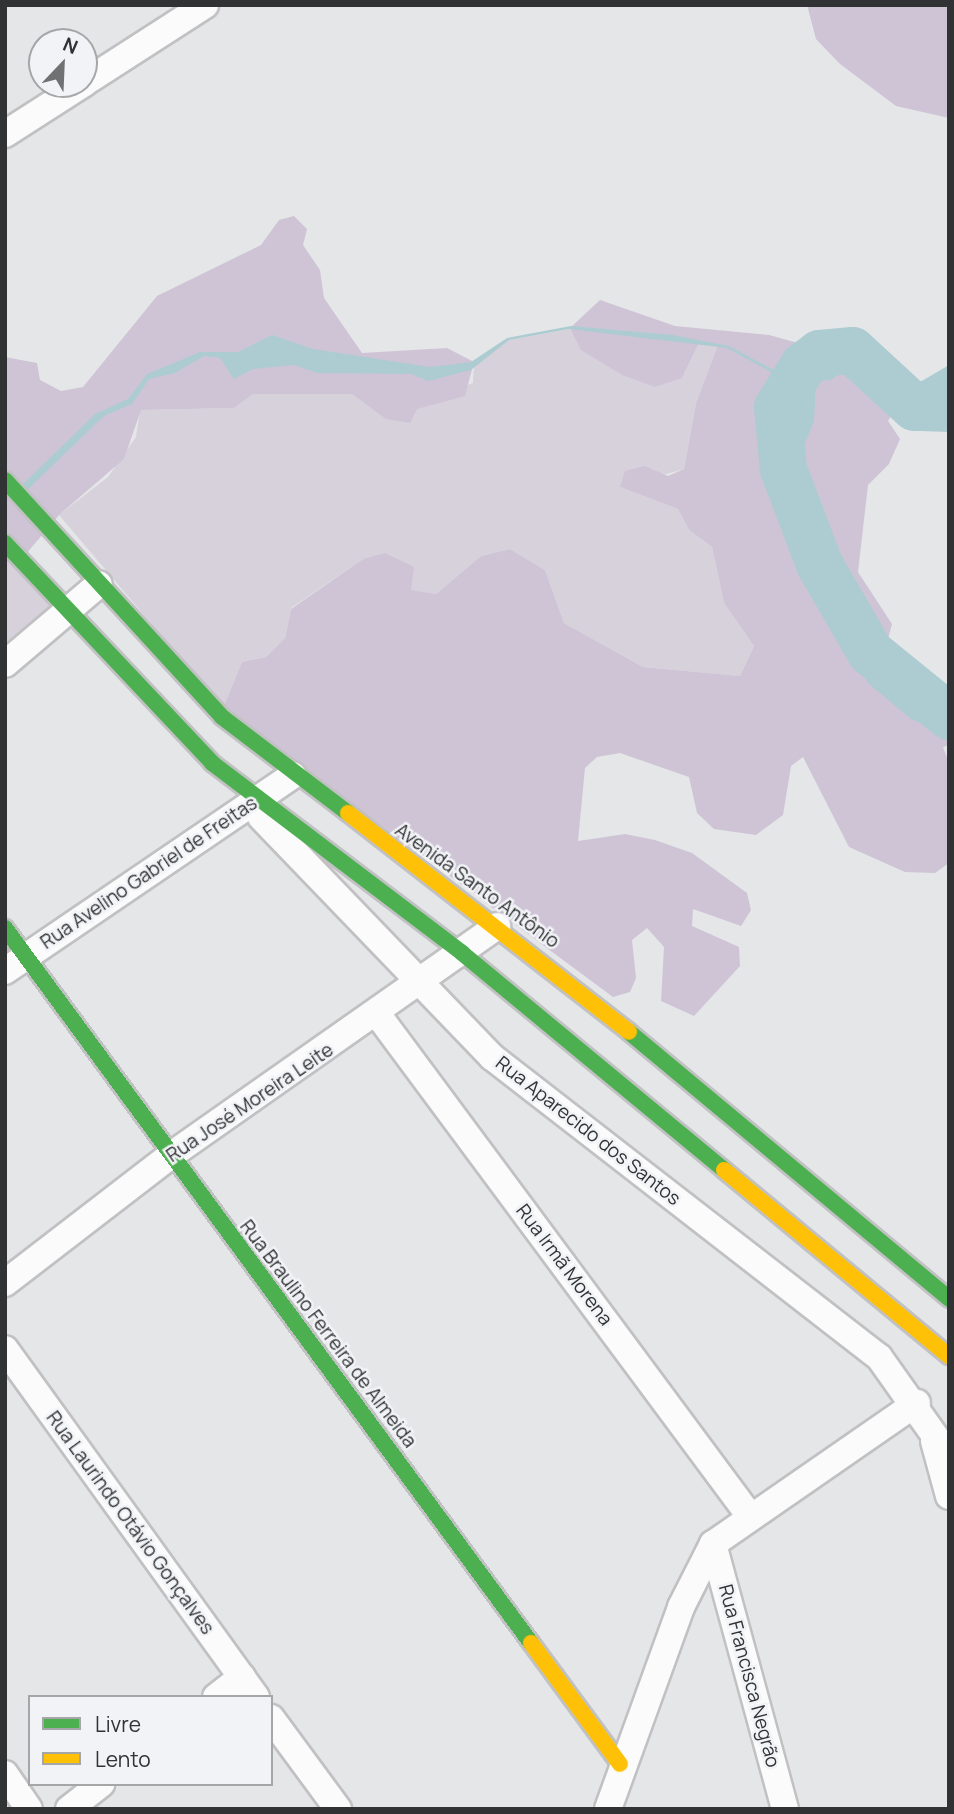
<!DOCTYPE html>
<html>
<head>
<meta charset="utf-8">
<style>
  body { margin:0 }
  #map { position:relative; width:954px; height:1814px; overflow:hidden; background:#e5e6e8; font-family:Manrope,sans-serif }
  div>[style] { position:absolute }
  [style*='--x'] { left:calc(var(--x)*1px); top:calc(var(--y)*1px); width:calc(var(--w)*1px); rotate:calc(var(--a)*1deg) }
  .green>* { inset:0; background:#d7d1dc }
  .forest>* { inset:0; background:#cec4d6 }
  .water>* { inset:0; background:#adccd1 }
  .river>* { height:47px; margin:-23.5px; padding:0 23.5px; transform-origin:23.5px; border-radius:23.5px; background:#adccd1 }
  .roads { filter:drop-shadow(2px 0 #c1c1c3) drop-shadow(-2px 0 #c1c1c3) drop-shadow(0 2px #c1c1c3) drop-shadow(0 -2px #c1c1c3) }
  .street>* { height:26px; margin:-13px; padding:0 13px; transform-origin:13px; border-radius:13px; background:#fbfbfc }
  .fast>* { height:16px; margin:-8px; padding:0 8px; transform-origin:8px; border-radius:8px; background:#4caf50 }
  .slow>* { height:16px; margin:-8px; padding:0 8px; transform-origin:8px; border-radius:8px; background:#ffc107 }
  span { translate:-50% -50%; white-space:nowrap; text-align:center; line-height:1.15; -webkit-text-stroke:5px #f1f3f6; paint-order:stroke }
  .street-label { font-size:19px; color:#313233 }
  .frame { position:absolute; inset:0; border:7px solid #313233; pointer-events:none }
  .legend { position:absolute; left:28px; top:1695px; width:245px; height:91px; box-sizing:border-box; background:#f1f3f6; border:2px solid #a4a6a8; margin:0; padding:9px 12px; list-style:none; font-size:21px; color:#313233 }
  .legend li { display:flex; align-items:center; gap:14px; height:35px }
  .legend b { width:35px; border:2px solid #a4a6a8 }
  .north { position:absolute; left:28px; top:28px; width:70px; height:70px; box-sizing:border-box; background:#f1f3f6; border:2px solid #a4a6a8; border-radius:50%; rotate:23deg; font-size:19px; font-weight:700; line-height:28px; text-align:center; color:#313233 }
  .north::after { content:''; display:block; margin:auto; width:24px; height:32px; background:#707172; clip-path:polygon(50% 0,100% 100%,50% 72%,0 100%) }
</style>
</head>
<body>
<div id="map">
  <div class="green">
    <i style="clip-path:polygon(570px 329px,682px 378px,700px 341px,718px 345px,696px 403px,684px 469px,620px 487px,678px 509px,689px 530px,712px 547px,724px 603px,754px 646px,740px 676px,643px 667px,564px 623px,545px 570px,510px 549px,481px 556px,436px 594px,410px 590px,363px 559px,291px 608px,285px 638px,266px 657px,242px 662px,223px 708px,59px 515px,108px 477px,136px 437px,140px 410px,234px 408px,252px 394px,352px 394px,386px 418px,473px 383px,474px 364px,508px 340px)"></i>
    <i style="clip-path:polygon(5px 543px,68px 612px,5px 664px)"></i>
  </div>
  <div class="forest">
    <i style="clip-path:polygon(807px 5px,949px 5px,949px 118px,896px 106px,840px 64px,816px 39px)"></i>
    <i style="clip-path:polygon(294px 216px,307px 229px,303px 245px,320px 270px,324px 298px,362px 353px,447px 348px,474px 362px,465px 396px,417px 409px,410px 423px,386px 419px,352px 394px,253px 394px,234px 408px,141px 410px,124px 459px,59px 515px,21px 560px,5px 543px,5px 357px,37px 363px,40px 380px,61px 391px,83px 387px,157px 296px,261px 245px,279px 220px)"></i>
    <i style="clip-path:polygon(600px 300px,675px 326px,769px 335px,820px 349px,865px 370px,901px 400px,888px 421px,900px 439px,889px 464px,868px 485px,858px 572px,892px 624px,882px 662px,949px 716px,949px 745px,943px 747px,949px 763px,949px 863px,935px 873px,905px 872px,849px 847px,803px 757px,791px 766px,783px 815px,756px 835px,714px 829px,697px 813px,689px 777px,620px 753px,597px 757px,585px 768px,578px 841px,625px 834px,655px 840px,692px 853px,747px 893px,751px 910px,741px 926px,693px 909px,692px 926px,739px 947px,740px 966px,694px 1016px,661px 1001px,664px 947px,647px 928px,632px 940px,636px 978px,630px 992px,613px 997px,223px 708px,242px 662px,266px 657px,285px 638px,291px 609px,363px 559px,385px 553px,414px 567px,411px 590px,436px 594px,481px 556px,510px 549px,545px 570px,564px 623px,643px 667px,740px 676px,754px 646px,724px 603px,712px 547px,689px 530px,678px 509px,620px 487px,625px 471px,645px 466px,668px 476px,684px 469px,696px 403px,718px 345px,700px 341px,682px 378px,655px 387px,622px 375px,581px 350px,570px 328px)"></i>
  </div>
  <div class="water">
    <i style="clip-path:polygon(571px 326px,673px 335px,729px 346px,792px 380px,827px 342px,850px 335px,886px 376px,901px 382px,915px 385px,949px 365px,949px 423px,912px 413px,865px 370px,846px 368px,831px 380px,816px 381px,814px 421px,801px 453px,819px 564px,870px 652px,949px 716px,949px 735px,911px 719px,869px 684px,822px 609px,803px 549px,766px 470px,777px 407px,791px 383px,727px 348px,569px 329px,509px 340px,471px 370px,428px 381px,411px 374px,317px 373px,294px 365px,253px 369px,234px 379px,220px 358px,204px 356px,175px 373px,149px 379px,132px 404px,104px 416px,22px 495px,17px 490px,95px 414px,128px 399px,147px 374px,200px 352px,238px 352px,272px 335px,313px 349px,430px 367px,471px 362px,507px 338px)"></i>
  </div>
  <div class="river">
    <i style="--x:949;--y:408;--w:35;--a:-178"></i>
    <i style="--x:914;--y:407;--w:84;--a:-137.4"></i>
    <i style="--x:852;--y:350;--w:33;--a:175"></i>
    <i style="--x:819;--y:353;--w:20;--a:143"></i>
    <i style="--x:803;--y:365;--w:49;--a:121.8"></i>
    <i style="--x:777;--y:407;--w:62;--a:84.5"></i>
    <i style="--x:783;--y:469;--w:102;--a:69.2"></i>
    <i style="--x:819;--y:564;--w:102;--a:59.9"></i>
    <i style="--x:870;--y:652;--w:102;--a:39"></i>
  </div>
  <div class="roads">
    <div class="street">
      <i style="--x:84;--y:83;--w:144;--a:-32.8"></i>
      <i style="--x:5;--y:134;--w:93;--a:-32.7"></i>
      <i style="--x:5;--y:664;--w:123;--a:-40.4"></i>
      <i style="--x:261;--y:817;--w:333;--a:46.1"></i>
      <i style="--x:492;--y:1057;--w:490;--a:37.8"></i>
      <i style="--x:879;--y:1357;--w:121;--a:54.7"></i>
      <i style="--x:5;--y:971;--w:348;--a:-34.2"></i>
      <i style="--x:378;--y:1015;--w:623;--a:53.42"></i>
      <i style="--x:5;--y:1283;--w:208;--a:-37.6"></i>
      <i style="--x:170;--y:1156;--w:400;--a:-35.1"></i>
      <i style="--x:5;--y:1349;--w:429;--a:54.2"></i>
      <i style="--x:934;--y:1441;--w:57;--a:74.7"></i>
      <i style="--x:713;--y:1544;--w:275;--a:74.8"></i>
      <i style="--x:216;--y:1697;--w:33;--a:-38"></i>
      <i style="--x:271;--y:1718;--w:113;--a:53.6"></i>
      <i style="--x:5;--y:1774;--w:42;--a:55.6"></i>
      <i style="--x:69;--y:1809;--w:41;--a:-38"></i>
      <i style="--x:608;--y:1809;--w:215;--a:-70.1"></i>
      <i style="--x:681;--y:1607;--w:71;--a:-63.1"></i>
      <i style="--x:713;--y:1544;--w:248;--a:-34.7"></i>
    </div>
    <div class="fast">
      <i style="--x:5;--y:480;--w:321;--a:47.5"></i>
      <i style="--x:222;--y:717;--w:158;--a:37.3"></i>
      <i style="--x:5;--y:543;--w:302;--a:46.7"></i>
      <i style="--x:212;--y:763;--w:314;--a:37.2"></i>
      <i style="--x:462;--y:953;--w:340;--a:39.6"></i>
      <i style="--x:5;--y:928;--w:888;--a:53.66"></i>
      <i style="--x:629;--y:1032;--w:417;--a:39.8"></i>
    </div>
    <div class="slow">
      <i style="--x:348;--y:813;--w:356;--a:37.9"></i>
      <i style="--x:724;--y:1170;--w:292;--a:39.6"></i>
      <i style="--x:531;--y:1643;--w:150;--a:53.7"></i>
    </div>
  </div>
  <div class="street-label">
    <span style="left:149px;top:873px;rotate:-34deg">Rua Avelino Gabriel de Freitas</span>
    <span style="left:477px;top:886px;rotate:36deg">Avenida Santo Antônio</span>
    <span style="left:250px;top:1103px;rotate:-34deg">Rua José Moreira Leite</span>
    <span style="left:588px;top:1131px;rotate:38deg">Rua Aparecido dos Santos</span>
    <span style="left:564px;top:1265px;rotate:53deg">Rua Irmã Morena</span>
    <span style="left:328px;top:1334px;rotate:53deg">Rua Braulino Ferreira de Almeida</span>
    <span style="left:130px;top:1523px;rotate:54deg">Rua Laurindo Otávio Gonçalves</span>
    <span style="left:749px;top:1676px;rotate:75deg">Rua Francisca Negrão</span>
  </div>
  <div class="frame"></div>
  <ul class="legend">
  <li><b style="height:9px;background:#4caf50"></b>Livre</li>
  <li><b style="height:9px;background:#ffc107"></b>Lento</li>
  </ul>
  <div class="north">N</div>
</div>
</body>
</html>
